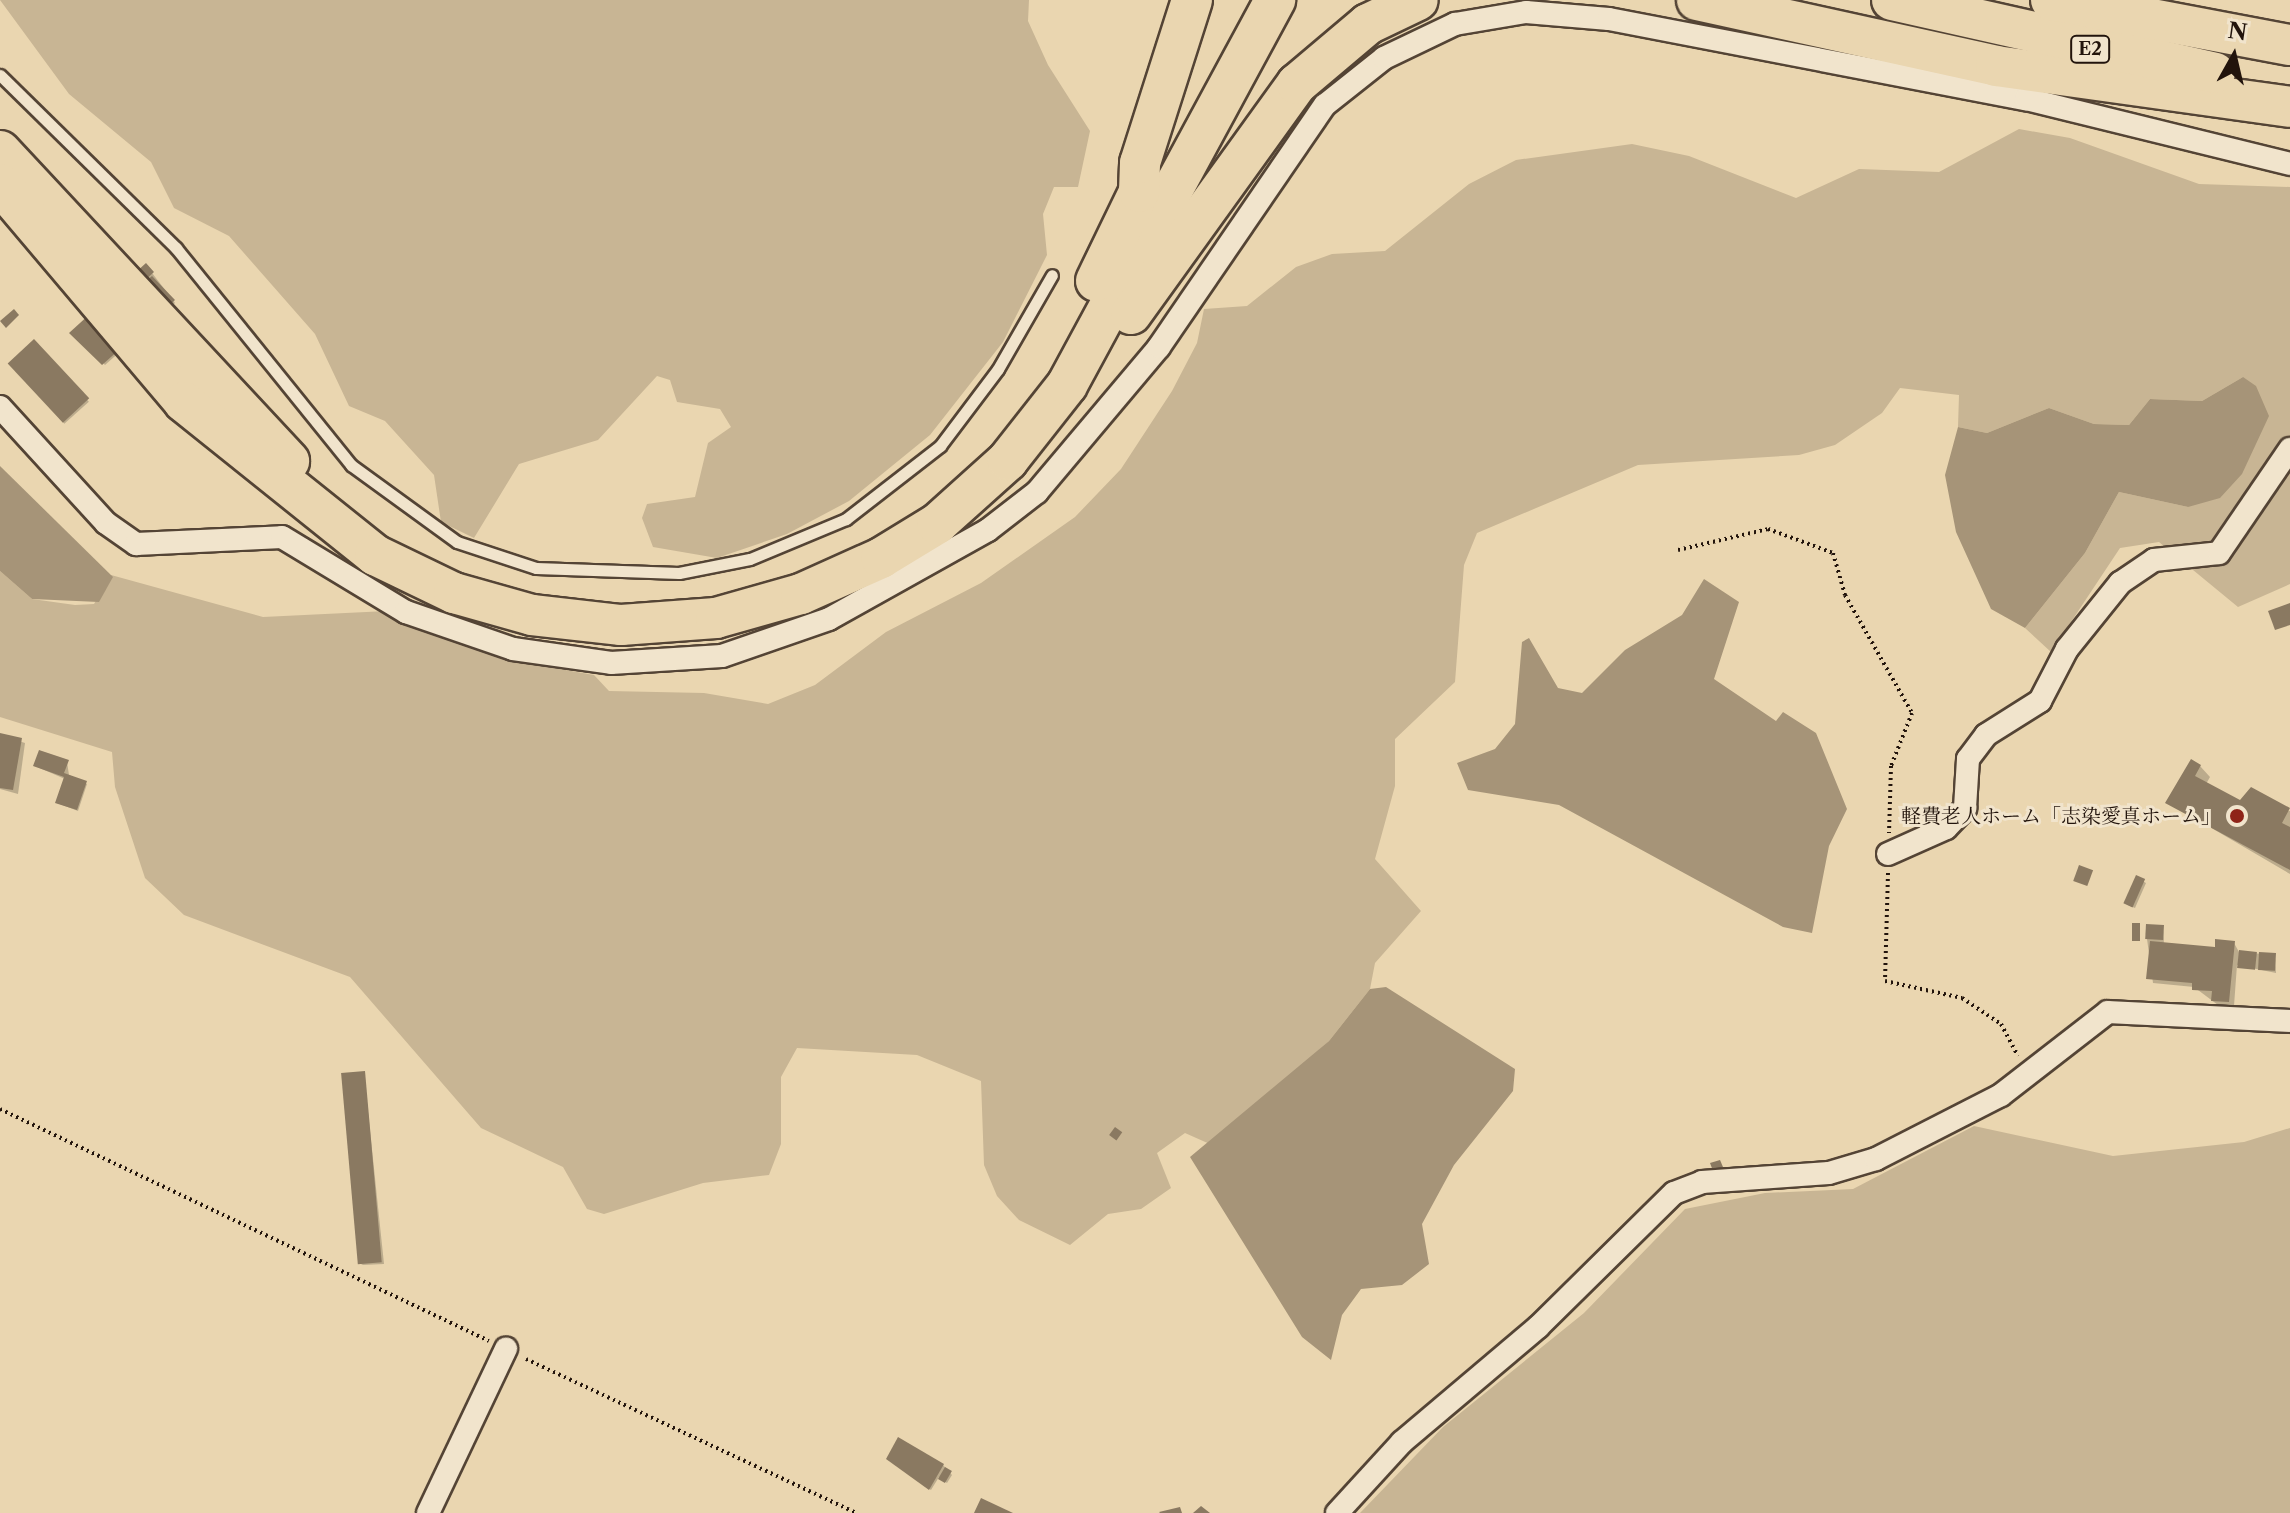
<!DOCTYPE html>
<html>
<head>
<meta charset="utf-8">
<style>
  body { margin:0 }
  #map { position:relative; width:2290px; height:1513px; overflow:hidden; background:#ead6b0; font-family:"Libre Caslon Text","Noto Serif JP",serif }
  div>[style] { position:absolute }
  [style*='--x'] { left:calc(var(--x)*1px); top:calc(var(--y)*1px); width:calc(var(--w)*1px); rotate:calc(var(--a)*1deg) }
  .green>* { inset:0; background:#c8b594 }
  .water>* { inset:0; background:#a69478 }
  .shadow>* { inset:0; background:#0003; transform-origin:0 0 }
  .building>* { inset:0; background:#8a7961; transform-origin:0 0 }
  .path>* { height:4px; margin-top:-2px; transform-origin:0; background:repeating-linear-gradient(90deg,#22140c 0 2px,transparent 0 6px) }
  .roads { filter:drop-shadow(2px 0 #544435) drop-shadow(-2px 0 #544435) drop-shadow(0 2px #544435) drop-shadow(0 -2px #544435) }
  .lane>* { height:11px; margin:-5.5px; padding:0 5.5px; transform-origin:5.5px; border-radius:5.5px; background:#f1e4cc }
  .street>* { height:22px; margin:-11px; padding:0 11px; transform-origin:11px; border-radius:11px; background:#f1e4cc }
  .highway>* { height:40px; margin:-20px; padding:0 20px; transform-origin:20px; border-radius:20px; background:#ead6b0 }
  .dots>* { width:22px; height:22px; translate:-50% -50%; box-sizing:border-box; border:4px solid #f1e4cc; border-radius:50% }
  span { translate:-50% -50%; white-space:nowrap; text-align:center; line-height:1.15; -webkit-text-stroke:6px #f1e4cc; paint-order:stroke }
  .shield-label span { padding:2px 6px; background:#f1e4cc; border:2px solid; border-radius:6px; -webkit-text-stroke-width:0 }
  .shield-label { font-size:18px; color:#22140c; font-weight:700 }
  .poi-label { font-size:20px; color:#22140c }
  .right { translate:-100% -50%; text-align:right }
  .north { position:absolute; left:2194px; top:16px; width:80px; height:80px; -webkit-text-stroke:6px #f1e4cc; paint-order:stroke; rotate:8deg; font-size:22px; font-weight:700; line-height:32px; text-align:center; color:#22140c }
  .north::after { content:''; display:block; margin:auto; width:28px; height:36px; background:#22140c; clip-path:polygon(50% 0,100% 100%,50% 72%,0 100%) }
</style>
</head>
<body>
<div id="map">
  <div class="green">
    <i style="clip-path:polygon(0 0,1029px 0,1028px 21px,1048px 65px,1090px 131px,1078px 187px,1054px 187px,1043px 214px,1047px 255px,1003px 342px,930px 435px,849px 501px,787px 534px,717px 558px,653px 547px,642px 518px,647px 504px,695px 497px,708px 443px,731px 427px,720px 409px,677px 402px,670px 380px,657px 376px,598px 440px,519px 464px,474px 538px,441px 522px,434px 475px,385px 421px,349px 406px,315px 334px,229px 236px,174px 208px,151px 162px,69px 94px)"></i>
    <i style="clip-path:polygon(2019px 129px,2070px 138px,2199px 184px,2290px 187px,2290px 584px,2238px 607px,2159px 542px,2120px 548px,2051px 652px,2025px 628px,2085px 553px,2119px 492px,2188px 507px,2243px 377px,2202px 401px,2150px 399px,2129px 425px,2094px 424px,2049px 408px,1987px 433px,1958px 427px,1959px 395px,1900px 388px,1882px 413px,1835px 445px,1799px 455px,1638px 465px,1477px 533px,1464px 565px,1455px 682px,1395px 739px,1395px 786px,1375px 859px,1421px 911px,1375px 963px,1370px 989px,1329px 1041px,1212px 1145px,1185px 1133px,1157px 1153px,1171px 1188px,1141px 1209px,1108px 1214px,1070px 1245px,1019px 1220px,997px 1196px,984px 1165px,981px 1081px,917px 1055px,797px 1048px,781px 1077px,781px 1144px,769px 1175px,703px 1183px,604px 1214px,587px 1209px,563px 1167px,481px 1128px,350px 977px,184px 915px,145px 878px,115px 787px,112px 752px,0 717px,0 571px,32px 599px,75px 605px,94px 604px,111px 575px,263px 617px,387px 611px,537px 665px,594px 675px,609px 691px,704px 693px,768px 704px,815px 685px,886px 632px,981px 583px,1075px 517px,1121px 469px,1172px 391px,1197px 343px,1204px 309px,1247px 306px,1296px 267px,1332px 254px,1385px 251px,1469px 184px,1516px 160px,1632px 144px,1689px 156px,1796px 198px,1859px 169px,1939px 172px)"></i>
    <i style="clip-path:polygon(1974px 1126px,2113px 1156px,2244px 1142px,2290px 1128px,2290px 1513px,1360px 1513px,1443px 1427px,1584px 1313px,1685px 1209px,1765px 1193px,1853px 1189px)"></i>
  </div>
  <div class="water">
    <i style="clip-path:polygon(2243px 377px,2256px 386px,2269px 416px,2242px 474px,2220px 498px,2188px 507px,2119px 492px,2085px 553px,2025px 628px,1991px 609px,1956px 532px,1945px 475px,1958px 427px,1987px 433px,2049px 408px,2094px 424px,2129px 425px,2150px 399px,2202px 401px)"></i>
    <i style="clip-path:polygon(0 466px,113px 577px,99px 602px,32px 599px,0 571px)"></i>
    <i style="clip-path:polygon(1704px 579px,1739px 602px,1714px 679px,1776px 721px,1783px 712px,1816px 733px,1847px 809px,1829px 846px,1812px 933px,1783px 927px,1559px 805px,1468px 790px,1457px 763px,1495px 749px,1515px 724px,1522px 642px,1529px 638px,1558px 688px,1582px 693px,1625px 650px,1682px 615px)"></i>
    <i style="clip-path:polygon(1386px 987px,1515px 1069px,1513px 1091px,1454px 1165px,1422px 1224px,1429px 1264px,1402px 1285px,1361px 1289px,1342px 1315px,1331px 1360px,1302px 1337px,1190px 1157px,1329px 1041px,1370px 989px)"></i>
  </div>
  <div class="shadow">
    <i style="clip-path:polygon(146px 265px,175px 303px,105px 365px,85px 343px)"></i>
    <i style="left:36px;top:343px;width:79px;height:33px;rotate:48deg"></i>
    <i style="clip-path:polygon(0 735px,25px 743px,18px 794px,0 789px)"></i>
    <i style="clip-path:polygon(67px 762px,69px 775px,87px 784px,78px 811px,57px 803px,65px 779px,35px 766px)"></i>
    <i style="clip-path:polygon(2200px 766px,2210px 777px,2206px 784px,2240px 802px,2290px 811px,2290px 874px,2167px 802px)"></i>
    <i style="clip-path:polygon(2137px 878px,2146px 883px,2135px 908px,2128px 905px)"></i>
    <i style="clip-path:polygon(2163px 927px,2164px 944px,2216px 949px,2234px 943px,2239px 952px,2275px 955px,2276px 973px,2237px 965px,2234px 1006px,2218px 1005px,2194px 987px,2153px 983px,2147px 939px)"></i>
    <i style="clip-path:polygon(364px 1073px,384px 1264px,363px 1265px,361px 1264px)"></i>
    <i style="clip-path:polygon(888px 1459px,943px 1465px,952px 1475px,947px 1483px,939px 1477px,931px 1490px)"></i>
  </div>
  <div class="building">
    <i style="clip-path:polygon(146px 263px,154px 272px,116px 307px,152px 276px,175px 300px,102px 365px,69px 333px)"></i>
    <i style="clip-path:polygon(14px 309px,19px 315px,6px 328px,0 321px)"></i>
    <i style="left:34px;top:339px;width:81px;height:36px;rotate:47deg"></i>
    <i style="clip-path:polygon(2290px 603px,2290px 625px,2275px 630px,2268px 611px)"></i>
    <i style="clip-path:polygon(0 733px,22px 738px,13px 790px,0 788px)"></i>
    <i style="clip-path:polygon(39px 750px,69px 760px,64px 773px,87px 781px,77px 810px,55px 803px,64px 777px,33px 766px)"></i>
    <i style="clip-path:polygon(2191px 759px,2201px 765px,2195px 776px,2240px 800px,2251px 787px,2290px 808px,2282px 823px,2290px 827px,2290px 870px,2165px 803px)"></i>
    <i style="left:2079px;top:865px;width:15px;height:17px;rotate:20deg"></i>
    <i style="left:2136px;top:875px;width:10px;height:31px;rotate:24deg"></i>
    <i style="left:2132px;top:923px;width:8px;height:18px"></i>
    <i style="left:2146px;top:924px;width:18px;height:15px;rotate:3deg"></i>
    <i style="clip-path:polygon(2215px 939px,2235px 941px,2229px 1002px,2211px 1001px,2212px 991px,2192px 990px,2192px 983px,2146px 979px,2150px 941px,2215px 947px)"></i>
    <i style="left:2239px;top:950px;width:18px;height:18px;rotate:6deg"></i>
    <i style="left:2259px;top:952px;width:17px;height:18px;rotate:3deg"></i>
    <i style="left:365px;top:1071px;width:192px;height:24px;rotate:85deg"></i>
    <i style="left:1115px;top:1127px;width:9px;height:10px;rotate:36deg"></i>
    <i style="clip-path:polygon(1720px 1160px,1723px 1167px,1713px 1171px,1710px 1163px)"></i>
    <i style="clip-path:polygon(898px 1437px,944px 1464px,929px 1490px,886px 1459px)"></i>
    <i style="left:945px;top:1467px;width:8px;height:14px;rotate:30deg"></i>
    <i style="clip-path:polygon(981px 1498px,1013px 1513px,974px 1513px)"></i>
    <i style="clip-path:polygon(1201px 1506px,1210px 1513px,1193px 1513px)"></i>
    <i style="clip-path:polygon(1180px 1507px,1182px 1513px,1160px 1513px,1159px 1512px)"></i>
  </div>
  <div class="path">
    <i style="--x:1678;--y:550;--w:92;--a:-13.1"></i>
    <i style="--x:1768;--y:529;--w:69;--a:20.3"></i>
    <i style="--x:1833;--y:553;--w:44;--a:74.1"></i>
    <i style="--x:1845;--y:595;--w:136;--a:60.4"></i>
    <i style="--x:1912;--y:713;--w:57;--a:111.6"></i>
    <i style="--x:1891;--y:766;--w:67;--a:91.7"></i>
    <i style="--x:1888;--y:873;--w:108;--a:91.6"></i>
    <i style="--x:1885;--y:981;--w:79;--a:12.4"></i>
    <i style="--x:1962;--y:998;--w:47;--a:33.7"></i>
    <i style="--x:2001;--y:1024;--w:36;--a:62"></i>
    <i style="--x:0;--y:1109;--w:541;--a:25.38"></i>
    <i style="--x:526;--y:1359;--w:364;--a:25"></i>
  </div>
  <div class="roads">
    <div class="lane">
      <i style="--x:0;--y:75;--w:247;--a:44.5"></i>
      <i style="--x:176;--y:248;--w:279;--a:51.1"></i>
      <i style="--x:351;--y:465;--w:131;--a:36"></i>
      <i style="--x:457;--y:542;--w:83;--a:18.2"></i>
      <i style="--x:536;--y:568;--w:143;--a:2"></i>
      <i style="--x:679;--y:573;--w:72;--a:-11.2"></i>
      <i style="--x:750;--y:559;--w:104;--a:-22.6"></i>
      <i style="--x:846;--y:519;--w:119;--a:-37.8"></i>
      <i style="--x:940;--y:446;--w:96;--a:-53"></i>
      <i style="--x:998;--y:369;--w:108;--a:-60.1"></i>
    </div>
    <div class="street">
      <i style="--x:0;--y:407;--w:157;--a:47.6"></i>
      <i style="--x:106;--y:523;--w:37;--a:35"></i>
      <i style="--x:136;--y:544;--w:146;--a:-2.7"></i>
      <i style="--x:282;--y:537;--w:145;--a:31.2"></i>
      <i style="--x:406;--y:612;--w:113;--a:19.1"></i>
      <i style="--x:513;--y:649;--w:99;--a:8.1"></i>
      <i style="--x:611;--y:663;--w:111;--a:-3.6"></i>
      <i style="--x:722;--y:656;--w:113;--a:-19.1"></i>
      <i style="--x:829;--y:619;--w:182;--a:-29.2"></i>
      <i style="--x:988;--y:530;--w:62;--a:-37.8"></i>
      <i style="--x:1037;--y:492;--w:189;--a:-49.9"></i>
      <i style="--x:1159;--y:347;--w:293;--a:-55.6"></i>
      <i style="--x:1325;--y:105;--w:75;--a:-38.5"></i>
      <i style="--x:1384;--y:58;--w:79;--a:-25.6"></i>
      <i style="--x:1455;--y:24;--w:72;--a:-9.6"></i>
      <i style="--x:1526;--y:12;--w:83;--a:4.8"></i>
      <i style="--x:1609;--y:19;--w:425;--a:10.9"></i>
      <i style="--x:2026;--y:99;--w:272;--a:13.8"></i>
      <i style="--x:1888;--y:854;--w:64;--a:-24.1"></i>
      <i style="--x:1946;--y:828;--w:28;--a:-46"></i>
      <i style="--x:1965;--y:808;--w:49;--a:-86.5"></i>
      <i style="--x:1968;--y:759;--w:30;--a:-53"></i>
      <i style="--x:1986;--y:735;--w:64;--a:-32.2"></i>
      <i style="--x:2040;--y:701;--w:59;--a:-62.6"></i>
      <i style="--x:2067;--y:649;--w:85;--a:-51.2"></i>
      <i style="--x:2120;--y:583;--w:41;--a:-34.1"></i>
      <i style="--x:2154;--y:560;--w:65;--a:-6.1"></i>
      <i style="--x:2219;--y:553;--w:126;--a:-55.7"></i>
      <i style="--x:428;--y:1513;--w:182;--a:-64.6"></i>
      <i style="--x:1337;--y:1513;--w:96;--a:-47.5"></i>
      <i style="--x:1402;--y:1442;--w:178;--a:-40.2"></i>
      <i style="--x:1538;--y:1327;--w:191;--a:-44.6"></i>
      <i style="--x:1674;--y:1193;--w:30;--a:-21"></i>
      <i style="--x:1702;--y:1182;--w:127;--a:-4.1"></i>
      <i style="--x:1829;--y:1173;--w:49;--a:-16.6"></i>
      <i style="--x:1876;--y:1159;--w:140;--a:-27.1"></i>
      <i style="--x:2001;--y:1095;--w:135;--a:-37.8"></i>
      <i style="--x:2108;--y:1012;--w:182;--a:2.8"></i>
    </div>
    <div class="highway">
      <i style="--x:1697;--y:0;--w:306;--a:12.4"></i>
      <i style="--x:1996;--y:66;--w:297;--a:7.9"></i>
      <i style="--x:1892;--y:0;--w:331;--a:12.7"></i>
      <i style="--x:2051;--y:0;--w:243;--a:10.7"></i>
      <i style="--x:0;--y:151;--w:424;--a:47"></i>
      <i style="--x:0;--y:184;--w:285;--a:49.8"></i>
      <i style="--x:184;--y:402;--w:245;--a:38.7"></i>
      <i style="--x:375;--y:555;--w:88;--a:25.7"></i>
      <i style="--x:454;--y:593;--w:81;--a:15.8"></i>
      <i style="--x:532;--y:615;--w:90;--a:6.4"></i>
      <i style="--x:621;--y:625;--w:95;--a:-4.2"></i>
      <i style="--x:716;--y:618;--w:88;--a:-15.8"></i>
      <i style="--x:801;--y:594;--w:88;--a:-24.2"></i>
      <i style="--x:881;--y:558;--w:66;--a:-31.3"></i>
      <i style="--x:937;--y:524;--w:96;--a:-42"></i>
      <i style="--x:1008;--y:460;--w:95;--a:-51.8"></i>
      <i style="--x:1067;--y:385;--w:438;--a:-61.6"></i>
      <i style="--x:1096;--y:281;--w:99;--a:-64.2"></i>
      <i style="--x:1139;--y:192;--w:29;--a:-88"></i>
      <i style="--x:1140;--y:163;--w:171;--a:-72.3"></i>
      <i style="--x:1131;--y:314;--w:284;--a:-54.2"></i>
      <i style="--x:1297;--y:84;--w:93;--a:-40.2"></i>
      <i style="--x:1368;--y:24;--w:55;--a:-25.6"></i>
    </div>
  </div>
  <div class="dots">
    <i style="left:2237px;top:816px;background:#8f2418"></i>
  </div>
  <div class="shield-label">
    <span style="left:2090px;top:49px">E2</span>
  </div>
  <div class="poi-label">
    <span class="right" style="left:2221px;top:816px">軽費老人ホーム「志染愛真ホーム」</span>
  </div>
  <div class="north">N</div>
</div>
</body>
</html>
